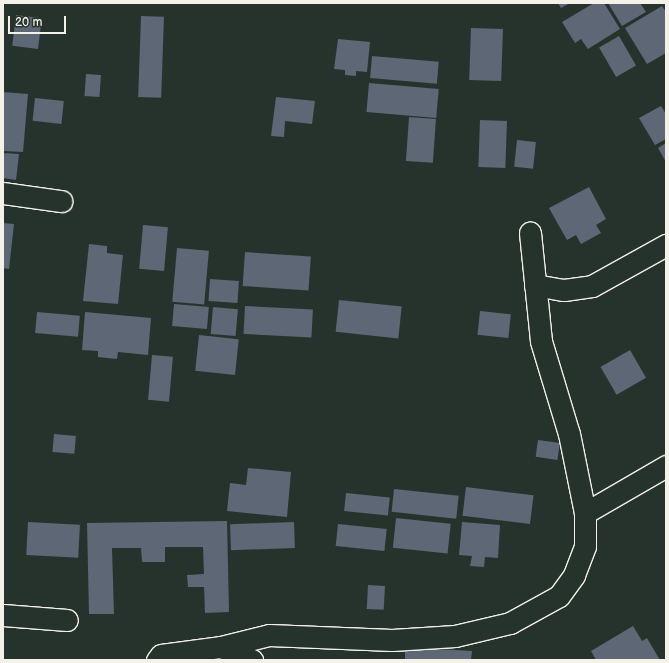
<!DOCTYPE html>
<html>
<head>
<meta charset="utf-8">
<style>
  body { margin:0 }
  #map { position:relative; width:669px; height:663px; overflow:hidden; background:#26332d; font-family:"Balsamiq Sans",sans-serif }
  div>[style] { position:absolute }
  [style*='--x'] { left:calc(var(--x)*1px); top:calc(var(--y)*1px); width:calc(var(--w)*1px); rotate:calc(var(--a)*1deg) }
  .building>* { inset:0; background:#5d6775; transform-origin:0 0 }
  .roads { filter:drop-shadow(1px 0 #f4f1e8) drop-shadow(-1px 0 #f4f1e8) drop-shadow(0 1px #f4f1e8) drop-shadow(0 -1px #f4f1e8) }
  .minor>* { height:21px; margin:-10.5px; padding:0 10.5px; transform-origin:10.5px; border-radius:10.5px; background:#26332d }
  span { translate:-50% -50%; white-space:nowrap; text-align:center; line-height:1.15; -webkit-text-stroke:3px #26332d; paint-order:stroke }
  .frame { position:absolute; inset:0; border:4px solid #f4f1e8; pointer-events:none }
  .scale { position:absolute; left:8px; top:16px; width:58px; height:18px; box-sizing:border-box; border:2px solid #f4f1e8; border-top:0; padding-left:5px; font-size:12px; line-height:14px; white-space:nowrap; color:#f4f1e8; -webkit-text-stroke:3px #26332d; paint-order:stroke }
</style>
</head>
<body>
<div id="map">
  <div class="building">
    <i style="clip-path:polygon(558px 3px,570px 3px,561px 8px)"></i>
    <i style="clip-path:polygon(594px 3px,604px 3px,620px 29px,588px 49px,581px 39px,575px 43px,562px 22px)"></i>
    <i style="clip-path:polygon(608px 3px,640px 3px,646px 12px,622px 26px)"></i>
    <i style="clip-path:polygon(662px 6px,666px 12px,666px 53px,647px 64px,625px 28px)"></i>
    <i style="left:16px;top:15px;width:26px;height:31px;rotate:7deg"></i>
    <i style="left:141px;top:16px;width:23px;height:81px;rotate:2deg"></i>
    <i style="left:471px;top:28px;width:32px;height:52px;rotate:2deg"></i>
    <i style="left:619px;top:36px;width:34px;height:23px;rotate:60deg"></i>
    <i style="clip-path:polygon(338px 39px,370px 42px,367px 72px,356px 71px,356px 76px,345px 75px,345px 70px,334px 69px)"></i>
    <i style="left:372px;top:56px;width:67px;height:22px;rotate:5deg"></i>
    <i style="left:86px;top:74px;width:15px;height:22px;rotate:4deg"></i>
    <i style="left:369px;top:83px;width:70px;height:29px;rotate:5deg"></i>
    <i style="clip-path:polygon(3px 92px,28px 94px,23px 152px,3px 151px)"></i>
    <i style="clip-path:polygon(276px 97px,315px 101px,312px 124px,285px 121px,284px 137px,271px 136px)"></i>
    <i style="left:35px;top:98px;width:29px;height:23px;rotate:6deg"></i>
    <i style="clip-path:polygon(661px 106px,666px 114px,666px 139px,655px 145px,639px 118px)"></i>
    <i style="left:409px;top:117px;width:27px;height:44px;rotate:4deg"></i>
    <i style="left:480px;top:120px;width:27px;height:47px;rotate:2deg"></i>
    <i style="left:517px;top:140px;width:19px;height:27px;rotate:6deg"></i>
    <i style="clip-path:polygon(666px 143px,666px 162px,658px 148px)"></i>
    <i style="clip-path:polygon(3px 153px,19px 154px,16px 180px,3px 178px)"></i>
    <i style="clip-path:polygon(589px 187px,606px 219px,596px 225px,601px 233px,581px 244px,576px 235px,567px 240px,549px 208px)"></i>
    <i style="clip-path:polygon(3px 223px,14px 224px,9px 269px,3px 268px)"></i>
    <i style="left:143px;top:225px;width:25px;height:44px;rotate:5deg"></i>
    <i style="clip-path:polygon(89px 244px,107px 246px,107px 253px,123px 255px,118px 304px,83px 301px)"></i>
    <i style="left:177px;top:248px;width:32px;height:54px;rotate:5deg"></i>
    <i style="left:245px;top:252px;width:66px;height:34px;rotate:4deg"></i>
    <i style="left:210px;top:279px;width:29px;height:22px;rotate:4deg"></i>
    <i style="left:339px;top:300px;width:63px;height:32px;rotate:6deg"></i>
    <i style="left:174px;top:304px;width:35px;height:22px;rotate:5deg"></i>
    <i style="left:245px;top:306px;width:68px;height:28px;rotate:3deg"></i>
    <i style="left:213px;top:307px;width:25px;height:27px;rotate:5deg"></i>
    <i style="left:480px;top:311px;width:31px;height:24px;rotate:6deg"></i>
    <i style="left:37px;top:312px;width:43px;height:21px;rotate:5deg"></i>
    <i style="clip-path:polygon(85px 312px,151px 318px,148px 355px,118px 352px,117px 359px,98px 357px,98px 351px,82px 350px)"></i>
    <i style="left:199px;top:335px;width:40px;height:36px;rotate:6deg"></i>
    <i style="left:630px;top:350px;width:32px;height:34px;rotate:60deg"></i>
    <i style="left:152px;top:355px;width:21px;height:45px;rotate:5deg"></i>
    <i style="left:54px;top:434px;width:22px;height:18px;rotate:5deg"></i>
    <i style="left:538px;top:440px;width:22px;height:17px;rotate:8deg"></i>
    <i style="clip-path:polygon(248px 468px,291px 472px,287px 517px,227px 511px,230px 483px,246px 485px)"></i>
    <i style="left:466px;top:487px;width:68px;height:29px;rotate:7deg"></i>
    <i style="left:394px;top:489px;width:65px;height:23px;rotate:6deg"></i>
    <i style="left:346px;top:493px;width:44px;height:18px;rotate:6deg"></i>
    <i style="left:396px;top:518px;width:55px;height:30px;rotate:6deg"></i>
    <i style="clip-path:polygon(227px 521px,229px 612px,205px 613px,204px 587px,188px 587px,187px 575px,204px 574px,203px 547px,165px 547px,165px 562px,142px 562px,141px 548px,112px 548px,114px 614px,89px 614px,87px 523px)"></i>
    <i style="left:28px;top:522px;width:52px;height:33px;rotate:3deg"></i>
    <i style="left:294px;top:522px;width:26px;height:64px;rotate:88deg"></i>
    <i style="clip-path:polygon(462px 522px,500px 525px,498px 558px,485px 557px,484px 567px,470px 566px,472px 556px,459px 555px)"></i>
    <i style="left:338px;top:524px;width:49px;height:22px;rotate:6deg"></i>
    <i style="left:368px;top:585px;width:17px;height:24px;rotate:3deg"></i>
    <i style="clip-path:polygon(633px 626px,642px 641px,647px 638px,660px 660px,596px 660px,591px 651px)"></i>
    <i style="clip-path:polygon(405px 647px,472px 651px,471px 660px,405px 660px)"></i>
  </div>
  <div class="roads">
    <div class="minor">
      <i style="--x:3;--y:193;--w:59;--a:7.9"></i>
      <i style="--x:535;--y:285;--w:29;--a:10"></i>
      <i style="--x:564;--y:290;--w:28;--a:-8"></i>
      <i style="--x:592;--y:286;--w:85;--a:-29"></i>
      <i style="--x:585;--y:513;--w:94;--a:-30.1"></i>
      <i style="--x:3;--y:615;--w:64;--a:4.5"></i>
      <i style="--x:221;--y:647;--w:49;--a:-14"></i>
      <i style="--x:269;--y:635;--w:123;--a:2.3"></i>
      <i style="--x:392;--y:640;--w:63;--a:-3.6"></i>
      <i style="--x:455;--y:636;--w:57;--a:-13.3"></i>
      <i style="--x:510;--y:623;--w:56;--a:-28.9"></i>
      <i style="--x:559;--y:596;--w:26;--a:-54"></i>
      <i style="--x:574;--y:575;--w:31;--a:-69"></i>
      <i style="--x:585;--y:546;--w:33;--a:-90"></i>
      <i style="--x:585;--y:513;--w:81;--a:-101.4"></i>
      <i style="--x:569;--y:434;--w:97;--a:-106.8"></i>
      <i style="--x:541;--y:341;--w:109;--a:-95.8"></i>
      <i style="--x:157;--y:660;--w:6;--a:-51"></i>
      <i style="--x:161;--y:655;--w:61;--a:-7.6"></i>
      <i style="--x:221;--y:647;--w:34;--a:23"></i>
    </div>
  </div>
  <div class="frame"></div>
  <div class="scale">20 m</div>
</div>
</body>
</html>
